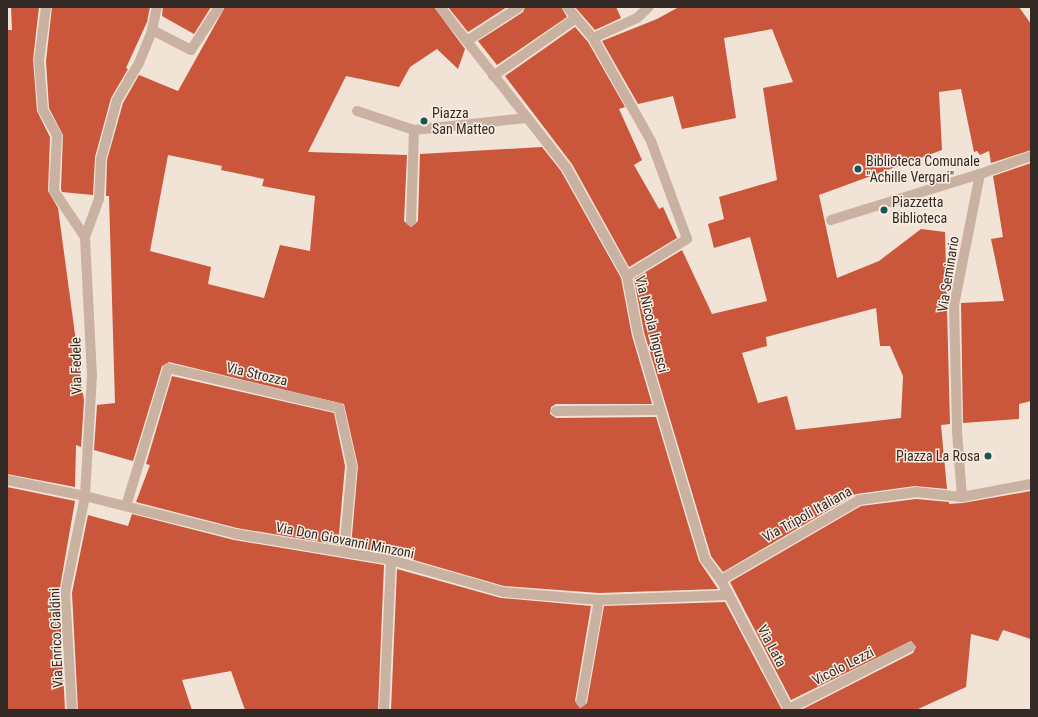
<!DOCTYPE html>
<html>
<head>
<meta charset="utf-8">
<style>
  body { margin:0 }
  #map { position:relative; width:1038px; height:717px; overflow:hidden; background:#f1e3d6; font-family:"Roboto Condensed",sans-serif }
  div>[style] { position:absolute }
  [style*='--x'] { left:calc(var(--x)*1px); top:calc(var(--y)*1px); width:calc(var(--w)*1px); rotate:calc(var(--a)*1deg) }
  .building>* { inset:0; background:#ca573b }
  .pedestrian>* { height:10px; margin:-5px; padding:0 5px; transform-origin:5px; border-radius:5px; background:#c9b2a2 }
  .minor>* { height:10px; margin:-5px; padding:0 5px; transform-origin:5px; border-radius:5px; background:#c9b2a2 }
  .dots>* { width:11px; height:11px; translate:-50% -50%; box-sizing:border-box; border:2px solid #f9ede2; border-radius:50% }
  span { translate:-50% -50%; white-space:nowrap; text-align:center; line-height:1.15; -webkit-text-stroke:3px #f9ede2; paint-order:stroke }
  .poi-label { font-size:14px; color:#332925 }
  .left { translate:0 -50%; text-align:left }
  .right { translate:-100% -50%; text-align:right }
  .street-label { font-size:14px; color:#332925 }
  .frame { position:absolute; inset:0; border:8px solid #332925; pointer-events:none }
</style>
</head>
<body>
<div id="map">
  <div class="building">
    <i style="clip-path:polygon(11px 7px,39px 7px,33px 60px,37px 111px,50px 137px,48px 191px,58px 208px,84px 401px,81px 447px,76px 445px,75px 487px,7px 474px,7px 30px,12px 30px)"></i>
    <i style="clip-path:polygon(52px 7px,150px 7px,147px 22px,126px 68px,128px 69px,111px 98px,95px 157px,93px 195px,62px 192px,61px 189px,63px 135px,49px 108px,46px 61px)"></i>
    <i style="clip-path:polygon(163px 7px,211px 7px,194px 34px,162px 16px)"></i>
    <i style="clip-path:polygon(evenodd,225px 7px,434px 7px,465px 49px,458px 69px,437px 49px,410px 67px,399px 87px,346px 76px,308px 152px,407px 155px,404px 221px,411px 227px,418px 221px,420px 154px,542px 147px,561px 171px,621px 278px,632px 336px,652px 404px,556px 404px,551px 407px,550px 414px,556px 418px,656px 417px,699px 561px,718px 589px,599px 593px,504px 586px,393px 554px,351px 547px,358px 466px,344px 404px,169px 362px,162px 366px,133px 461px,94px 450px,97px 405px,115px 403px,109px 196px,106px 196px,107px 160px,123px 103px,139px 75px,178px 91px,225px 7px,168px 155px,222px 166px,221px 170px,264px 179px,262px 186px,315px 196px,310px 251px,280px 245px,264px 298px,208px 284px,211px 267px,150px 251px,168px 155px)"></i>
    <i style="clip-path:polygon(448px 7px,507px 7px,468px 32px)"></i>
    <i style="clip-path:polygon(525px 7px,561px 7px,567px 17px,497px 65px,478px 41px,523px 12px)"></i>
    <i style="clip-path:polygon(575px 7px,616px 7px,621px 18px,595px 30px)"></i>
    <i style="clip-path:polygon(evenodd,679px 7px,1019px 7px,1031px 24px,1031px 150px,991px 163px,989px 151px,980px 155px,977px 151px,974px 152px,961px 89px,939px 92px,942px 150px,819px 195px,837px 278px,879px 261px,921px 229px,945px 232px,950px 424px,941px 425px,947px 489px,915px 486px,856px 494px,723px 572px,711px 556px,644px 332px,634px 279px,682px 250px,712px 314px,767px 301px,750px 237px,714px 248px,708px 224px,724px 219px,719px 197px,777px 180px,763px 88px,793px 82px,772px 29px,724px 38px,736px 118px,682px 129px,673px 96px,638px 104px,602px 41px,657px 19px,679px 7px,876px 308px,880px 346px,890px 346px,903px 376px,901px 418px,796px 430px,787px 396px,758px 403px,742px 353px,767px 346px,766px 337px,876px 308px)"></i>
    <i style="clip-path:polygon(575px 27px,588px 42px,625px 107px,619px 109px,642px 160px,634px 165px,659px 209px,663px 207px,677px 238px,629px 267px,572px 164px,505px 76px)"></i>
    <i style="clip-path:polygon(1031px 163px,1031px 401px,1019px 404px,1019px 419px,963px 423px,961px 303px,1004px 301px,991px 239px,1003px 237px,993px 176px)"></i>
    <i style="clip-path:polygon(172px 376px,334px 413px,345px 466px,338px 545px,237px 528px,136px 502px,150px 465px,146px 464px)"></i>
    <i style="clip-path:polygon(7px 487px,75px 501px,59px 593px,65px 710px,7px 710px)"></i>
    <i style="clip-path:polygon(1031px 491px,1031px 639px,1003px 630px,998px 641px,971px 634px,966px 687px,916px 710px,801px 710px,913px 653px,916px 647px,911px 641px,791px 700px,730px 582px,861px 506px,916px 499px,949px 502px,949px 504px,963px 503px)"></i>
    <i style="clip-path:polygon(132px 514px,234px 540px,384px 565px,378px 710px,245px 710px,231px 671px,182px 680px,192px 710px,78px 710px,72px 593px,88px 515px,128px 526px)"></i>
    <i style="clip-path:polygon(397px 569px,501px 598px,591px 606px,575px 701px,580px 708px,587px 703px,604px 606px,725px 602px,782px 710px,391px 710px)"></i>
  </div>
  <div class="pedestrian">
    <i style="--x:152;--y:30;--w:44;--a:27.1"></i>
    <i style="--x:191;--y:50;--w:51;--a:-56.9"></i>
    <i style="--x:493;--y:76;--w:101;--a:-34.9"></i>
    <i style="--x:556;--y:411;--w:103;--a:-0.6"></i>
    <i style="--x:789;--y:709;--w:136;--a:-27.1"></i>
  </div>
  <div class="minor">
    <i style="--x:46;--y:7;--w:54;--a:97.4"></i>
    <i style="--x:39;--y:61;--w:49;--a:85.3"></i>
    <i style="--x:43;--y:110;--w:29;--a:61"></i>
    <i style="--x:57;--y:135;--w:56;--a:93.1"></i>
    <i style="--x:54;--y:191;--w:55;--a:56"></i>
    <i style="--x:440;--y:7;--w:204;--a:51.8"></i>
    <i style="--x:566;--y:167;--w:125;--a:60.8"></i>
    <i style="--x:627;--y:276;--w:59;--a:79.3"></i>
    <i style="--x:638;--y:334;--w:235;--a:73.4"></i>
    <i style="--x:705;--y:559;--w:26;--a:53"></i>
    <i style="--x:721;--y:580;--w:147;--a:62.4"></i>
    <i style="--x:567;--y:7;--w:40;--a:50"></i>
    <i style="--x:593;--y:38;--w:48;--a:-24.4"></i>
    <i style="--x:637;--y:18;--w:16;--a:-43"></i>
    <i style="--x:593;--y:38;--w:118;--a:60.6"></i>
    <i style="--x:651;--y:141;--w:104;--a:69.8"></i>
    <i style="--x:687;--y:239;--w:70;--a:148.3"></i>
    <i style="--x:467;--y:41;--w:62;--a:-33.2"></i>
    <i style="--x:357;--y:111;--w:60;--a:18.4"></i>
    <i style="--x:414;--y:130;--w:113;--a:-6.1"></i>
    <i style="--x:1031;--y:156;--w:54;--a:160.6"></i>
    <i style="--x:980;--y:174;--w:134;--a:101.2"></i>
    <i style="--x:954;--y:305;--w:127;--a:88.6"></i>
    <i style="--x:957;--y:432;--w:65;--a:85.6"></i>
    <i style="--x:962;--y:497;--w:70;--a:-10.7"></i>
    <i style="--x:831;--y:220;--w:156;--a:-17.2"></i>
    <i style="--x:411;--y:221;--w:91;--a:-88.1"></i>
    <i style="--x:7;--y:480;--w:80;--a:11.6"></i>
    <i style="--x:85;--y:496;--w:156;--a:14.1"></i>
    <i style="--x:236;--y:534;--w:157;--a:9.5"></i>
    <i style="--x:391;--y:560;--w:116;--a:15.9"></i>
    <i style="--x:503;--y:592;--w:96;--a:4.8"></i>
    <i style="--x:599;--y:600;--w:130;--a:-2.2"></i>
    <i style="--x:126;--y:506;--w:144;--a:-73.1"></i>
    <i style="--x:168;--y:368;--w:176;--a:13.2"></i>
    <i style="--x:339;--y:408;--w:59;--a:77.4"></i>
    <i style="--x:352;--y:466;--w:86;--a:95.3"></i>
    <i style="--x:721;--y:580;--w:160;--a:-30.1"></i>
    <i style="--x:859;--y:500;--w:58;--a:-8"></i>
    <i style="--x:916;--y:492;--w:46;--a:6.2"></i>
    <i style="--x:581;--y:702;--w:104;--a:-80"></i>
    <i style="--x:72;--y:710;--w:117;--a:-93.4"></i>
    <i style="--x:65;--y:593;--w:99;--a:-78.3"></i>
    <i style="--x:85;--y:496;--w:120;--a:-86.7"></i>
    <i style="--x:92;--y:376;--w:139;--a:-92.9"></i>
    <i style="--x:85;--y:237;--w:40;--a:-69.8"></i>
    <i style="--x:99;--y:199;--w:40;--a:-87.1"></i>
    <i style="--x:101;--y:159;--w:61;--a:-74.8"></i>
    <i style="--x:117;--y:100;--w:43;--a:-59.3"></i>
    <i style="--x:139;--y:63;--w:35;--a:-68"></i>
    <i style="--x:152;--y:30;--w:24;--a:-78"></i>
    <i style="--x:384;--y:710;--w:150;--a:-87.3"></i>
  </div>
  <div class="dots">
    <i style="left:424px;top:121px;background:#195456"></i>
    <i style="left:858px;top:169px;background:#195456"></i>
    <i style="left:884px;top:210px;background:#195456"></i>
    <i style="left:988px;top:456px;background:#195456"></i>
  </div>
  <div class="poi-label">
    <span class="left" style="left:432px;top:121px">Piazza<br>San Matteo</span>
    <span class="left" style="left:866px;top:169px">Biblioteca Comunale<br>"Achille Vergari"</span>
    <span class="left" style="left:892px;top:210px">Piazzetta<br>Biblioteca</span>
    <span class="right" style="left:980px;top:456px">Piazza La Rosa</span>
  </div>
  <div class="street-label">
    <span style="left:948px;top:274px;rotate:-81deg">Via Seminario</span>
    <span style="left:652px;top:324px;rotate:76deg">Via Nicola Ingusci</span>
    <span style="left:76px;top:366px;rotate:-91deg">Via Fedele</span>
    <span style="left:257px;top:374px;rotate:13deg">Via Strozza</span>
    <span style="left:807px;top:514px;rotate:-29deg">Via Tripoli Italiana</span>
    <span style="left:345px;top:540px;rotate:11deg">Via Don Giovanni Minzoni</span>
    <span style="left:56px;top:638px;rotate:-92deg">Via Enrico Cialdini</span>
    <span style="left:772px;top:646px;rotate:62deg">Via Lata</span>
    <span style="left:843px;top:666px;rotate:-27deg">Vicolo Lezzi</span>
  </div>
  <div class="frame"></div>
</div>
</body>
</html>
